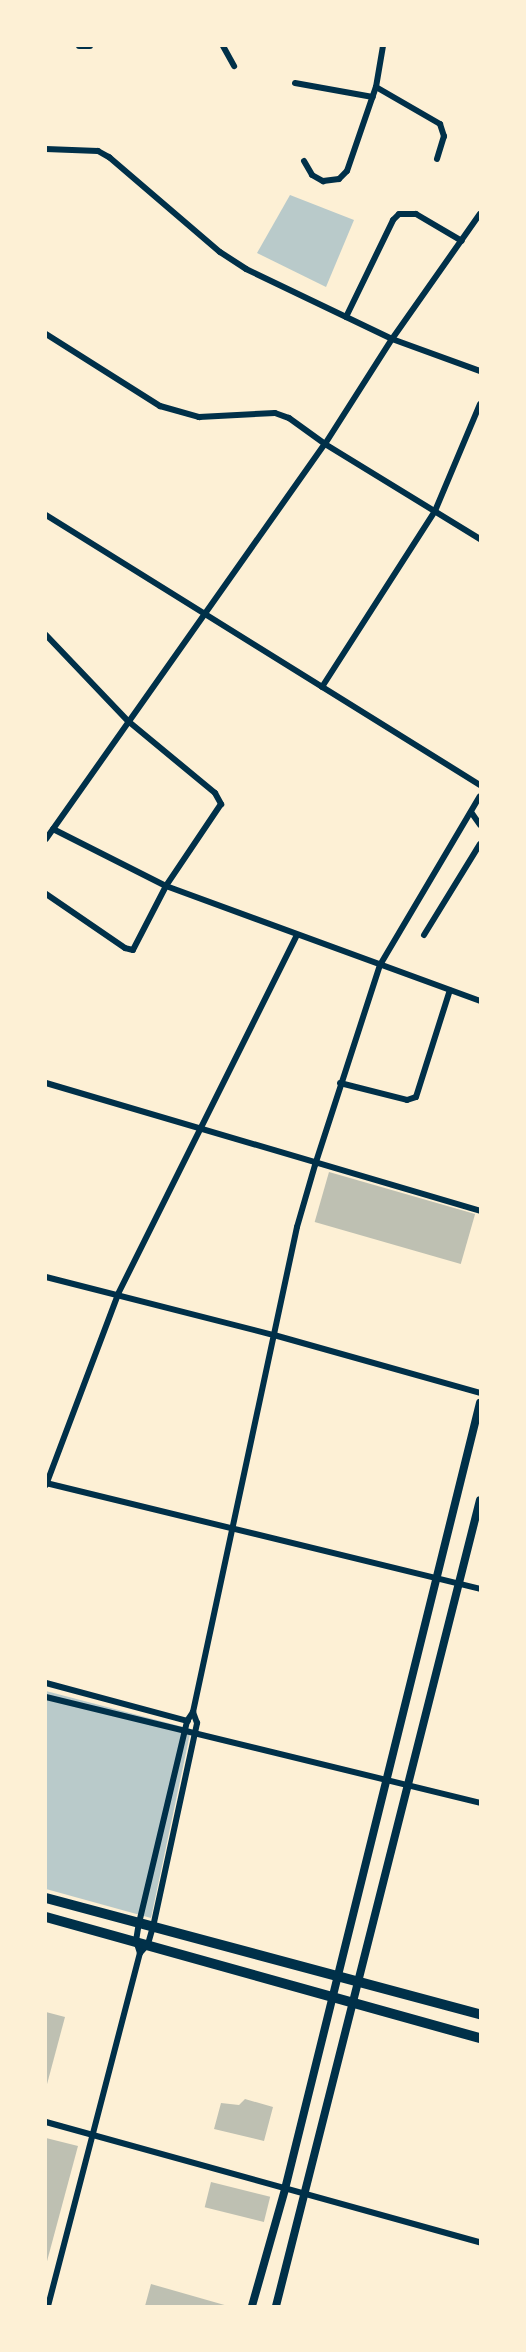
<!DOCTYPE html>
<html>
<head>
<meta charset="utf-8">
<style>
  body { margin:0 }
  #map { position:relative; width:526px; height:2352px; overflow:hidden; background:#fdf0d5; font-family:"Golos Text",sans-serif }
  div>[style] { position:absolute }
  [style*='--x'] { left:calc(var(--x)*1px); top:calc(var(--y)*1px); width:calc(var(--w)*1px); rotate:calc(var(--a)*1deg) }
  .green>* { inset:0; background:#b9caca }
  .building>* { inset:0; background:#bec0b2; transform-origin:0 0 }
  .minor>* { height:6px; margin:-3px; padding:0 3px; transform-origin:3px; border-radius:3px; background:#003049 }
  .tertiary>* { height:8px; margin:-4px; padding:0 4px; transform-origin:4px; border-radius:4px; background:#003049 }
  .secondary>* { height:10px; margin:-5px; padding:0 5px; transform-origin:5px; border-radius:5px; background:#003049 }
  span { translate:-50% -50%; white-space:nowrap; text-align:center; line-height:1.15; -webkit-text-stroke:5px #fdf0d5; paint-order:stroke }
  .frame { position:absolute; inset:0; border:47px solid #fdf0d5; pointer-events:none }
</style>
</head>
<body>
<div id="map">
  <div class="green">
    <i style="clip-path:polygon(290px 195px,354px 220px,326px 287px,257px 253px)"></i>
    <i style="clip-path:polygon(46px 1691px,191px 1729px,151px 1918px,46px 1889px)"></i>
  </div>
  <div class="building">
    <i style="left:329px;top:1172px;width:152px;height:52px;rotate:16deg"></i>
    <i style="clip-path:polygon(46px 2012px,65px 2017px,46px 2088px)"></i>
    <i style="clip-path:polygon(245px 2099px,273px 2107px,264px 2141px,214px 2129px,221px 2103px,239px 2105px)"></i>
    <i style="clip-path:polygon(46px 2138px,78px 2146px,46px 2265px)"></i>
    <i style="left:211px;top:2182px;width:61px;height:26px;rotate:14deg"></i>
    <i style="clip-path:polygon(151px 2284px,228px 2306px,145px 2306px)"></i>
  </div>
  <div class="minor">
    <i style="--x:79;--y:46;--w:11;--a:0"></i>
    <i style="--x:223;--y:46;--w:23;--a:61"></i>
    <i style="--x:295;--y:83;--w:79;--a:10.2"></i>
    <i style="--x:376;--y:87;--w:74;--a:30"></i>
    <i style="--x:440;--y:124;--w:13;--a:72"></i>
    <i style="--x:444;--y:136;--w:24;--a:107"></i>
    <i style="--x:46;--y:149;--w:52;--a:2.2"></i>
    <i style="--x:98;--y:151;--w:13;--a:29"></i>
    <i style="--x:109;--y:157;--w:146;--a:40.6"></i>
    <i style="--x:220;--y:252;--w:31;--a:33"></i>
    <i style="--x:246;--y:269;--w:162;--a:25.6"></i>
    <i style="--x:392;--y:339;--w:94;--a:20"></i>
    <i style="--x:304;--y:161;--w:16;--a:60"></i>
    <i style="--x:312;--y:175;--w:13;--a:29"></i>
    <i style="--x:323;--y:181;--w:16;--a:-7"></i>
    <i style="--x:339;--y:179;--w:11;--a:-45"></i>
    <i style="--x:347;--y:171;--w:89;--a:-71"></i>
    <i style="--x:376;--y:87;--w:42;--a:-80.3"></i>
    <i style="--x:346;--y:317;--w:108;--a:-64.1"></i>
    <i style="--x:393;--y:220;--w:8;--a:-45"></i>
    <i style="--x:399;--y:214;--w:17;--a:0"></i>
    <i style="--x:416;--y:214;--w:53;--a:30.4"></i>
    <i style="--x:46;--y:334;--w:135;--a:32.3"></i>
    <i style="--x:160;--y:406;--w:41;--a:15.8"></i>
    <i style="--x:199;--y:417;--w:76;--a:-3"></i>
    <i style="--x:275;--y:413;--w:15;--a:20"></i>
    <i style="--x:289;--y:418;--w:44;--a:35.8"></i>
    <i style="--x:325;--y:444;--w:182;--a:31.5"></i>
    <i style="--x:46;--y:515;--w:511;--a:31.89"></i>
    <i style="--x:46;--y:635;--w:119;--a:46.4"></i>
    <i style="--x:128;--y:721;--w:113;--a:39.6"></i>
    <i style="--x:215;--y:793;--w:13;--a:61"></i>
    <i style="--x:221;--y:804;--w:99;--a:123.9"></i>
    <i style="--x:166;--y:886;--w:72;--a:117.3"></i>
    <i style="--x:133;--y:950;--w:8;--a:-166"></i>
    <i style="--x:125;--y:948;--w:96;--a:-145.6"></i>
    <i style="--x:322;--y:687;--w:209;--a:-57.3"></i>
    <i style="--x:435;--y:511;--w:116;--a:-67.2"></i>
    <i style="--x:471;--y:812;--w:16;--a:55"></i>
    <i style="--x:53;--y:829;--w:127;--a:26.8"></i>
    <i style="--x:166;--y:886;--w:334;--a:20.1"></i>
    <i style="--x:46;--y:839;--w:484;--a:-54.8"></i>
    <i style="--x:325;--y:444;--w:125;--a:-57.5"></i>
    <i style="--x:392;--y:339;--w:153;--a:-54.9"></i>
    <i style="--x:424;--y:935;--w:107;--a:-58.4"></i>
    <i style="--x:46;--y:1083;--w:452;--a:16.4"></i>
    <i style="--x:340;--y:1083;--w:69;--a:14.2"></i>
    <i style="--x:407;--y:1100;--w:9;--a:-18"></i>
    <i style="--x:416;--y:1097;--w:112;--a:-72.4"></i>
    <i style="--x:46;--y:1277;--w:235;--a:14.3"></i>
    <i style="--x:274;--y:1335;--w:214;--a:15.7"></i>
    <i style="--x:46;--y:1483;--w:447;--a:13.7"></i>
    <i style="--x:46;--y:1485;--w:204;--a:-69.3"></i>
    <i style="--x:118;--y:1294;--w:399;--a:-63.5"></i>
    <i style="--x:46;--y:1683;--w:147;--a:15"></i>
    <i style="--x:46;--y:1697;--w:447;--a:13.7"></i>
    <i style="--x:140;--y:1953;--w:13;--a:-108"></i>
    <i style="--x:136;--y:1941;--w:18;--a:-81"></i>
    <i style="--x:139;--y:1923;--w:208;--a:-76.6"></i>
    <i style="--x:187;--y:1721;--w:11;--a:-56"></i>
    <i style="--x:193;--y:1712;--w:496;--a:-77.9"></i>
    <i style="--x:297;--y:1227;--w:65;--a:-73.8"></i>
    <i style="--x:315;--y:1165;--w:210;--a:-72"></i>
    <i style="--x:380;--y:965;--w:196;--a:-59.4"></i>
    <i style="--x:46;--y:2122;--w:450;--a:15.5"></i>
    <i style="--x:48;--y:2306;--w:365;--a:-75.4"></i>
    <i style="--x:140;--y:1953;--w:12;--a:-48"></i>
    <i style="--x:148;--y:1944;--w:18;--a:-74"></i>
    <i style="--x:153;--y:1927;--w:209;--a:-77.8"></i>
    <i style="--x:197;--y:1723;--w:12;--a:-110"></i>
  </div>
  <div class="tertiary">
    <i style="--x:252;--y:2306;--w:122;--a:-74.2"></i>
    <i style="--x:285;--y:2189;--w:810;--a:-76.07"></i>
    <i style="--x:276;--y:2306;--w:831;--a:-75.8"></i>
  </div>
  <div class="secondary">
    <i style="--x:46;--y:1898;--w:449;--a:15"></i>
    <i style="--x:46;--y:1917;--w:451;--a:15.6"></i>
  </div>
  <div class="frame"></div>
</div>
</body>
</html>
